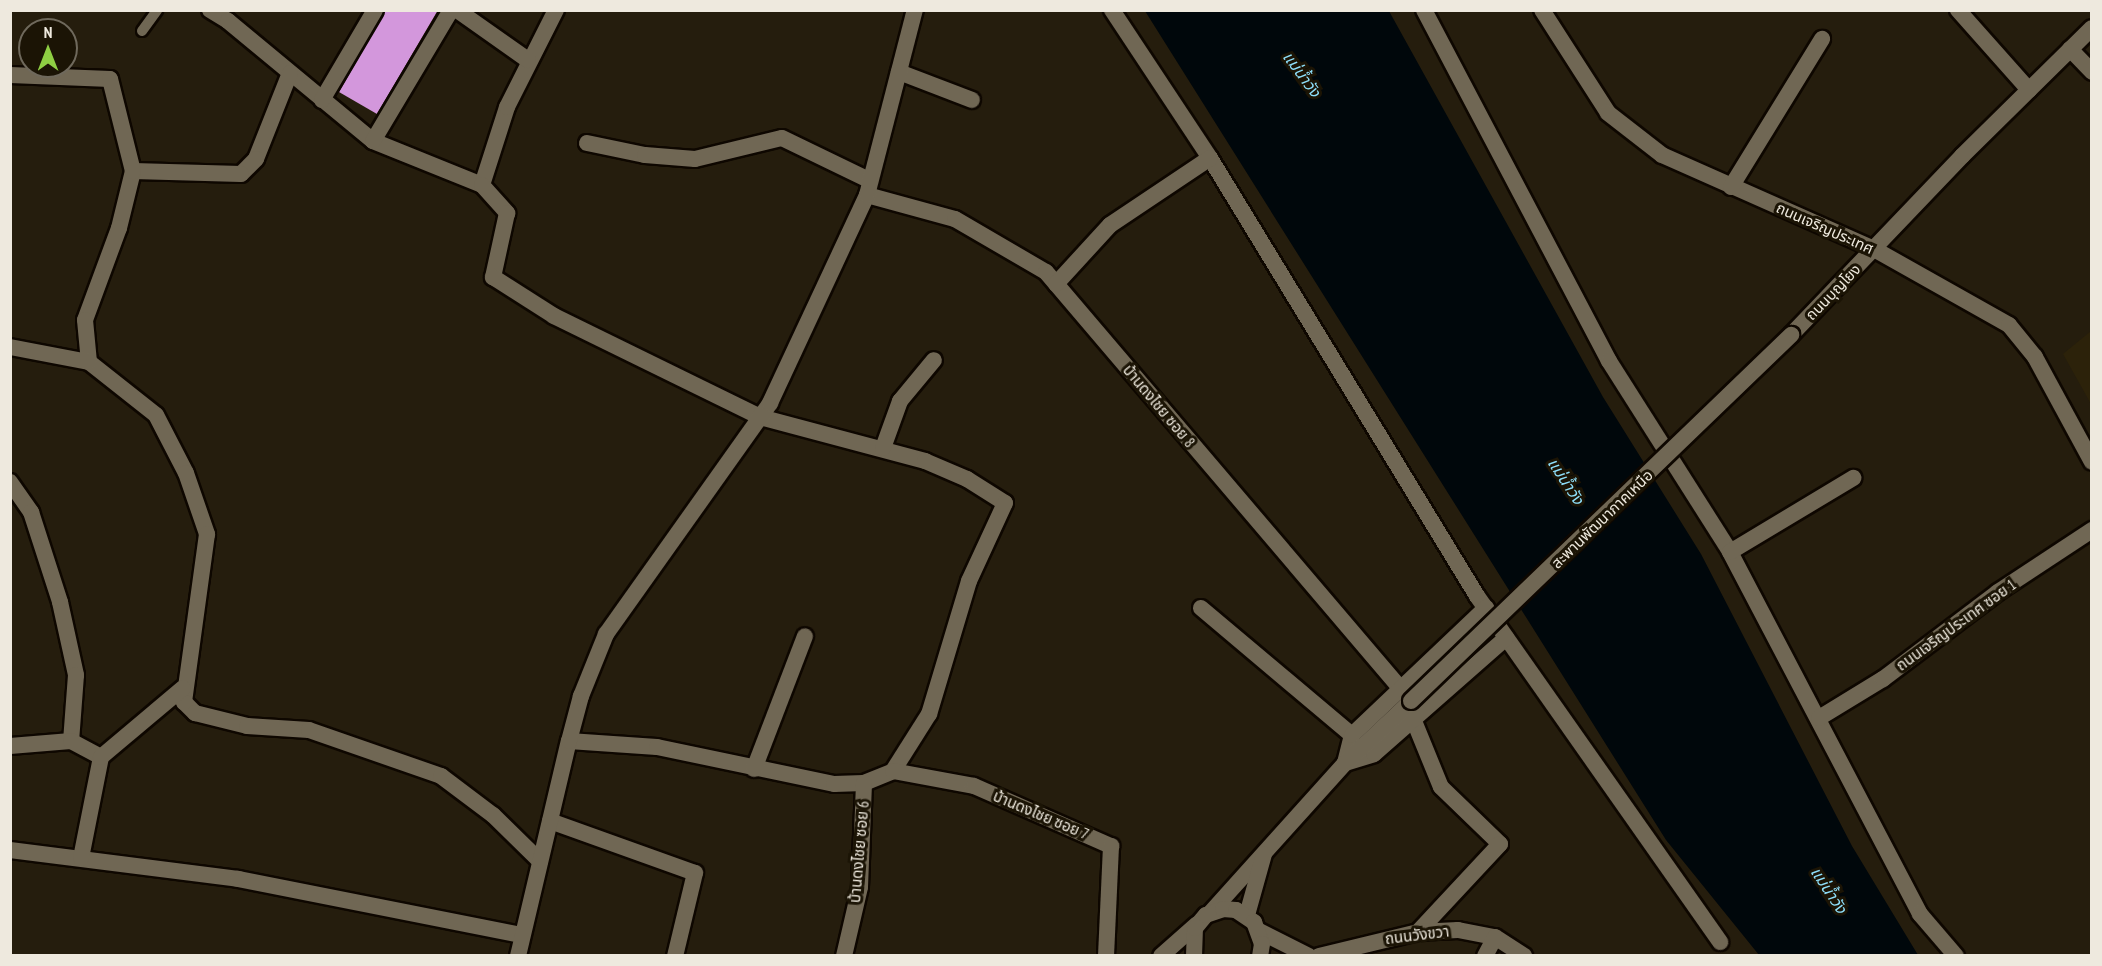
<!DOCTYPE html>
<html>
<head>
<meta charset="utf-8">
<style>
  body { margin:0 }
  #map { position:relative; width:2102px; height:966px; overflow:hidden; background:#251d0d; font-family:"PT Sans Narrow","Noto Sans Thai",sans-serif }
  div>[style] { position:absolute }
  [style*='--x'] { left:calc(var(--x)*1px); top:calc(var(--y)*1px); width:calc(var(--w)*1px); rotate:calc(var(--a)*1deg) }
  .built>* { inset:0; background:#2c220a }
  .water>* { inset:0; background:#00070b }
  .building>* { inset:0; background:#d397dc }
  .roads { filter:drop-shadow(2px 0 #0e0700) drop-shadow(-2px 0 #0e0700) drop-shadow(0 2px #0e0700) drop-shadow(0 -2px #0e0700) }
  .service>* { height:10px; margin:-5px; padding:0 5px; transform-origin:5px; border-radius:5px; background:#706754 }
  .minor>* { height:16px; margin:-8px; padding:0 8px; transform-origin:8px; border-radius:8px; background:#706754 }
  .tertiary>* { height:16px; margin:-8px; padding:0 8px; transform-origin:8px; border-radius:8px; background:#706754 }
  .bridges { filter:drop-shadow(2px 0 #0e0700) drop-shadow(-2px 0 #0e0700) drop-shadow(0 2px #0e0700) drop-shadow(0 -2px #0e0700) }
  .tertiary-bridge>* { height:16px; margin:-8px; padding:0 8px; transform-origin:8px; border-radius:8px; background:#706754 }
  span { translate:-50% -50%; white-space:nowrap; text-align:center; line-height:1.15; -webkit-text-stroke:6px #1b1405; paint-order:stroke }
  .street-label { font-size:15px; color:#eee9de }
  .water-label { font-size:16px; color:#8edffa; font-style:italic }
  .frame { position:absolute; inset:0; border:12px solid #eee9de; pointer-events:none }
  .north { position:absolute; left:18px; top:18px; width:60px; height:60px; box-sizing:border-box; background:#1b1405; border:2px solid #6f695c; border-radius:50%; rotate:0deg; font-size:16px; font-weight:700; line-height:24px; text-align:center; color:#eee9de }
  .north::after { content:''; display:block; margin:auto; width:21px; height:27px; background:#8ece43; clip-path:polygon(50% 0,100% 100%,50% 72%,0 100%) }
</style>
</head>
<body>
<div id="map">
  <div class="built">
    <i style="clip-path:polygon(2091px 331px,2091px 404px,2063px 354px)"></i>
  </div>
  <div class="water">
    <i style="clip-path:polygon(1145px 11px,1389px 11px,1603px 397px,1701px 554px,1852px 846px,1918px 955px,1759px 955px,1666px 840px)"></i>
  </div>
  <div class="building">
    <i style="clip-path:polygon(386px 10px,438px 10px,377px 114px,339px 92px)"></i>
  </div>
  <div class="roads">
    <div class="service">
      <i style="--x:142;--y:31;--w:26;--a:-54"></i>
    </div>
    <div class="minor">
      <i style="--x:210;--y:10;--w:21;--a:31"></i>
      <i style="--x:228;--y:21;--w:188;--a:39.6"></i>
      <i style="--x:373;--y:141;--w:118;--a:22"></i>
      <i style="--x:482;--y:185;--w:82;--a:-72.2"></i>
      <i style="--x:507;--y:107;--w:109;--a:-63.2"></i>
      <i style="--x:457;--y:10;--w:87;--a:35.2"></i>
      <i style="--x:1112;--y:10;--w:178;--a:56.5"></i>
      <i style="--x:1210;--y:158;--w:513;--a:58.63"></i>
      <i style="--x:1477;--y:596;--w:423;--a:54.9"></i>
      <i style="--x:1424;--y:10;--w:397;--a:62.2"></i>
      <i style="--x:1609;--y:361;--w:226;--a:57.6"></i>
      <i style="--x:1730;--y:552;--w:409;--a:62.3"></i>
      <i style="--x:1920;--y:914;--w:55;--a:49.4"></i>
      <i style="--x:1542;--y:10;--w:122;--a:57.3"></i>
      <i style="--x:1608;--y:113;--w:68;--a:37.9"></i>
      <i style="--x:1662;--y:155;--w:232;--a:23.9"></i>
      <i style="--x:1874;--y:249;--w:155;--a:29.4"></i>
      <i style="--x:2009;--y:325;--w:41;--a:50.9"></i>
      <i style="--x:2035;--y:357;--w:119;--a:61.5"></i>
      <i style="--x:1958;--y:10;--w:107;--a:48.4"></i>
      <i style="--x:2070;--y:49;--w:32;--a:46"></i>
      <i style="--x:899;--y:72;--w:78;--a:21"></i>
      <i style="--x:290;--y:73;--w:92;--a:111.6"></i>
      <i style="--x:256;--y:159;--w:21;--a:135"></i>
      <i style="--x:241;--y:174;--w:108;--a:-178.4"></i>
      <i style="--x:133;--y:171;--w:59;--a:103.8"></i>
      <i style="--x:119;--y:228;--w:98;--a:110.3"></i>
      <i style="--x:85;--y:320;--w:42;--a:84.6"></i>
      <i style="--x:89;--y:362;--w:85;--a:38.3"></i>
      <i style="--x:156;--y:415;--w:65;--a:62.7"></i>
      <i style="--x:186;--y:473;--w:65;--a:71"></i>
      <i style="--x:207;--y:534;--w:170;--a:97.8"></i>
      <i style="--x:184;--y:702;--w:16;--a:45"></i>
      <i style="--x:195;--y:713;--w:54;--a:14"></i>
      <i style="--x:247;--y:726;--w:62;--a:3.7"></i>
      <i style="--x:309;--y:730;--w:140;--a:19.2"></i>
      <i style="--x:441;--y:776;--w:65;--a:36.9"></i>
      <i style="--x:493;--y:815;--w:66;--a:44.4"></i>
      <i style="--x:10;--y:75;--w:100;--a:2.3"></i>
      <i style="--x:110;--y:79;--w:95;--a:76"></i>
      <i style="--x:322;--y:100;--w:104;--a:-59.5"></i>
      <i style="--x:373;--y:141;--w:152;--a:-59.2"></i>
      <i style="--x:587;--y:143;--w:59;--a:11.7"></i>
      <i style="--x:645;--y:155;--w:50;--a:4.6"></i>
      <i style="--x:695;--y:159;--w:89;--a:-13.6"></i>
      <i style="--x:782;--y:138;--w:97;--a:25.8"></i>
      <i style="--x:482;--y:185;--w:38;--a:48"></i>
      <i style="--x:507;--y:213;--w:66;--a:102.3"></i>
      <i style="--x:493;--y:277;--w:72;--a:32.6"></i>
      <i style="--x:554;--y:316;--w:229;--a:26.1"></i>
      <i style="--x:760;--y:417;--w:171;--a:14.9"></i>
      <i style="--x:925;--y:461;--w:46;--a:23.2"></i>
      <i style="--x:967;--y:479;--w:45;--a:32.3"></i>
      <i style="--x:1005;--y:503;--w:86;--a:114.8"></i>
      <i style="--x:969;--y:581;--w:139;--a:106.7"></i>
      <i style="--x:929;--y:714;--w:67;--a:122.3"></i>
      <i style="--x:1731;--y:187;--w:174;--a:-58.4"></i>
      <i style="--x:867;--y:195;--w:91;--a:15.3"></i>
      <i style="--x:955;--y:219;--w:105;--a:30.2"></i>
      <i style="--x:1046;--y:272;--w:546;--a:49.6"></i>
      <i style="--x:1056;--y:284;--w:80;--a:-47.5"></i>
      <i style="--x:1110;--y:225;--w:120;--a:-33.8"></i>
      <i style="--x:10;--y:347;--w:80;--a:10.8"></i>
      <i style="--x:883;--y:448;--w:50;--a:-70.1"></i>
      <i style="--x:900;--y:401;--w:53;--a:-50.3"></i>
      <i style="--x:10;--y:482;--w:37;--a:55"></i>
      <i style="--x:31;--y:512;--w:95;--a:72.1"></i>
      <i style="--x:60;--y:602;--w:75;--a:77.6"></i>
      <i style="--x:76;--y:675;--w:66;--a:94.3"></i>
      <i style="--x:1730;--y:552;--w:144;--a:-31"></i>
      <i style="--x:1201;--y:608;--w:197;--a:40.1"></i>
      <i style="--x:1819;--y:718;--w:75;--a:-31.4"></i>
      <i style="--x:1883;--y:679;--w:144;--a:-37.1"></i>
      <i style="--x:1998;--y:592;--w:113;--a:-33.4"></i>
      <i style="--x:1414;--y:721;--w:71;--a:67.8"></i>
      <i style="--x:1441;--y:787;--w:82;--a:44"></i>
      <i style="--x:1500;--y:844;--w:120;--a:133"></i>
      <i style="--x:569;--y:741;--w:88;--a:3.9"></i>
      <i style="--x:657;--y:747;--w:181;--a:11.8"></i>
      <i style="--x:834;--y:784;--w:30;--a:-2"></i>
      <i style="--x:864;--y:783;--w:31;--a:-22"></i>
      <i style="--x:893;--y:771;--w:82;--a:10.5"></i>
      <i style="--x:974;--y:786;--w:150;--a:23.7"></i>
      <i style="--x:1111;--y:846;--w:110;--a:92.6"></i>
      <i style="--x:10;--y:746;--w:61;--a:-4.7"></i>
      <i style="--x:71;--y:741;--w:34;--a:28"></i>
      <i style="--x:1345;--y:763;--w:29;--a:-76"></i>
      <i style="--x:1352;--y:735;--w:185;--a:-43.5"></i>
      <i style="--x:1345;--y:763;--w:30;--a:-17"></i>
      <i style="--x:1374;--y:754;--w:176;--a:-41.3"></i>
      <i style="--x:754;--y:769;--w:142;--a:-69"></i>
      <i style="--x:550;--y:821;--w:154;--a:19.7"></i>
      <i style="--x:695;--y:873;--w:85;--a:103.5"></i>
      <i style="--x:10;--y:850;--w:230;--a:7.2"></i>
      <i style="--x:238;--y:879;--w:289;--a:11.2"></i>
      <i style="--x:81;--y:858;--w:103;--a:-78.8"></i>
      <i style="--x:101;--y:757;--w:107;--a:-40.1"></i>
      <i style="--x:1259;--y:931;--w:56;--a:26.6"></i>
      <i style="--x:518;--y:956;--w:221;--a:-76.7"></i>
      <i style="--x:569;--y:741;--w:47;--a:-75.1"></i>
      <i style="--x:581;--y:696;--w:67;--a:-68"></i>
      <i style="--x:606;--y:634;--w:283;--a:-54.6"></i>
      <i style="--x:770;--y:403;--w:230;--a:-65"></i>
      <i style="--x:867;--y:195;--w:191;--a:-75.5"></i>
      <i style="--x:844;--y:956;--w:71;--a:-76.9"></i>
      <i style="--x:860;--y:887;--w:104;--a:-87.8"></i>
      <i style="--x:1319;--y:956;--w:102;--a:-13.6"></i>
      <i style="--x:1418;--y:932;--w:40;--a:-2.9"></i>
      <i style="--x:1458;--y:930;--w:38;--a:11"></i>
      <i style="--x:1495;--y:937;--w:35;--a:33"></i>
      <i style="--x:1485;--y:956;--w:21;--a:-62"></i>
    </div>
    <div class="tertiary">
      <i style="--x:1791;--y:335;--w:248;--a:-46.3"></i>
      <i style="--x:1962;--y:156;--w:182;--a:-44.6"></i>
      <i style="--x:1211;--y:912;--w:200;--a:-48"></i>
      <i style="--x:1345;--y:763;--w:91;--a:-43.2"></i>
      <i style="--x:1247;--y:915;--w:63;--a:-74.4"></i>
      <i style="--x:1161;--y:956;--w:48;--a:-41.6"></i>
      <i style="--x:1194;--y:956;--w:28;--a:-88"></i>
      <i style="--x:1195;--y:928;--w:17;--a:-50"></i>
      <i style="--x:1206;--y:915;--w:18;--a:-19"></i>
      <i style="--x:1223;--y:909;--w:13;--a:4"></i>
      <i style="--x:1236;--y:910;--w:22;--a:34"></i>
      <i style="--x:1254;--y:922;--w:23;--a:70"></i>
      <i style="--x:1262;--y:944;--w:12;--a:99"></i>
    </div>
  </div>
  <div class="bridges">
    <div class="tertiary-bridge">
      <i style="--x:1411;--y:701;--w:528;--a:-43.92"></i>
    </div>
  </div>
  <div class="street-label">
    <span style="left:1825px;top:228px;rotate:24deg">ถนนเจริญประเทศ</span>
    <span style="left:1833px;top:292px;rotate:-46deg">ถนนบุญโยง</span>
    <span style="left:1159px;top:406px;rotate:50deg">บ้านดงไชย ซอย 8</span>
    <span style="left:1602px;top:519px;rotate:-44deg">สะพานพัฒนาภาคเหนือ</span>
    <span style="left:1956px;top:625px;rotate:-36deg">ถนนเจริญประเทศ ซอย 1</span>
    <span style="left:1041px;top:815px;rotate:23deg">บ้านดงไชย ซอย 7</span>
    <span style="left:859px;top:852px;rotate:-85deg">บ้านดงไชย ซอย 6</span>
    <span style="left:1417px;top:935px;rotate:-7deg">ถนนวังขวา</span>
  </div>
  <div class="water-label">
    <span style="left:1302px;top:74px;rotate:54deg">แม่น้ำวัง</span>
    <span style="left:1566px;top:481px;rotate:57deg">แม่น้ำวัง</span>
    <span style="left:1829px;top:890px;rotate:57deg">แม่น้ำวัง</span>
  </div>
  <div class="frame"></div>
  <div class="north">N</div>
</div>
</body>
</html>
